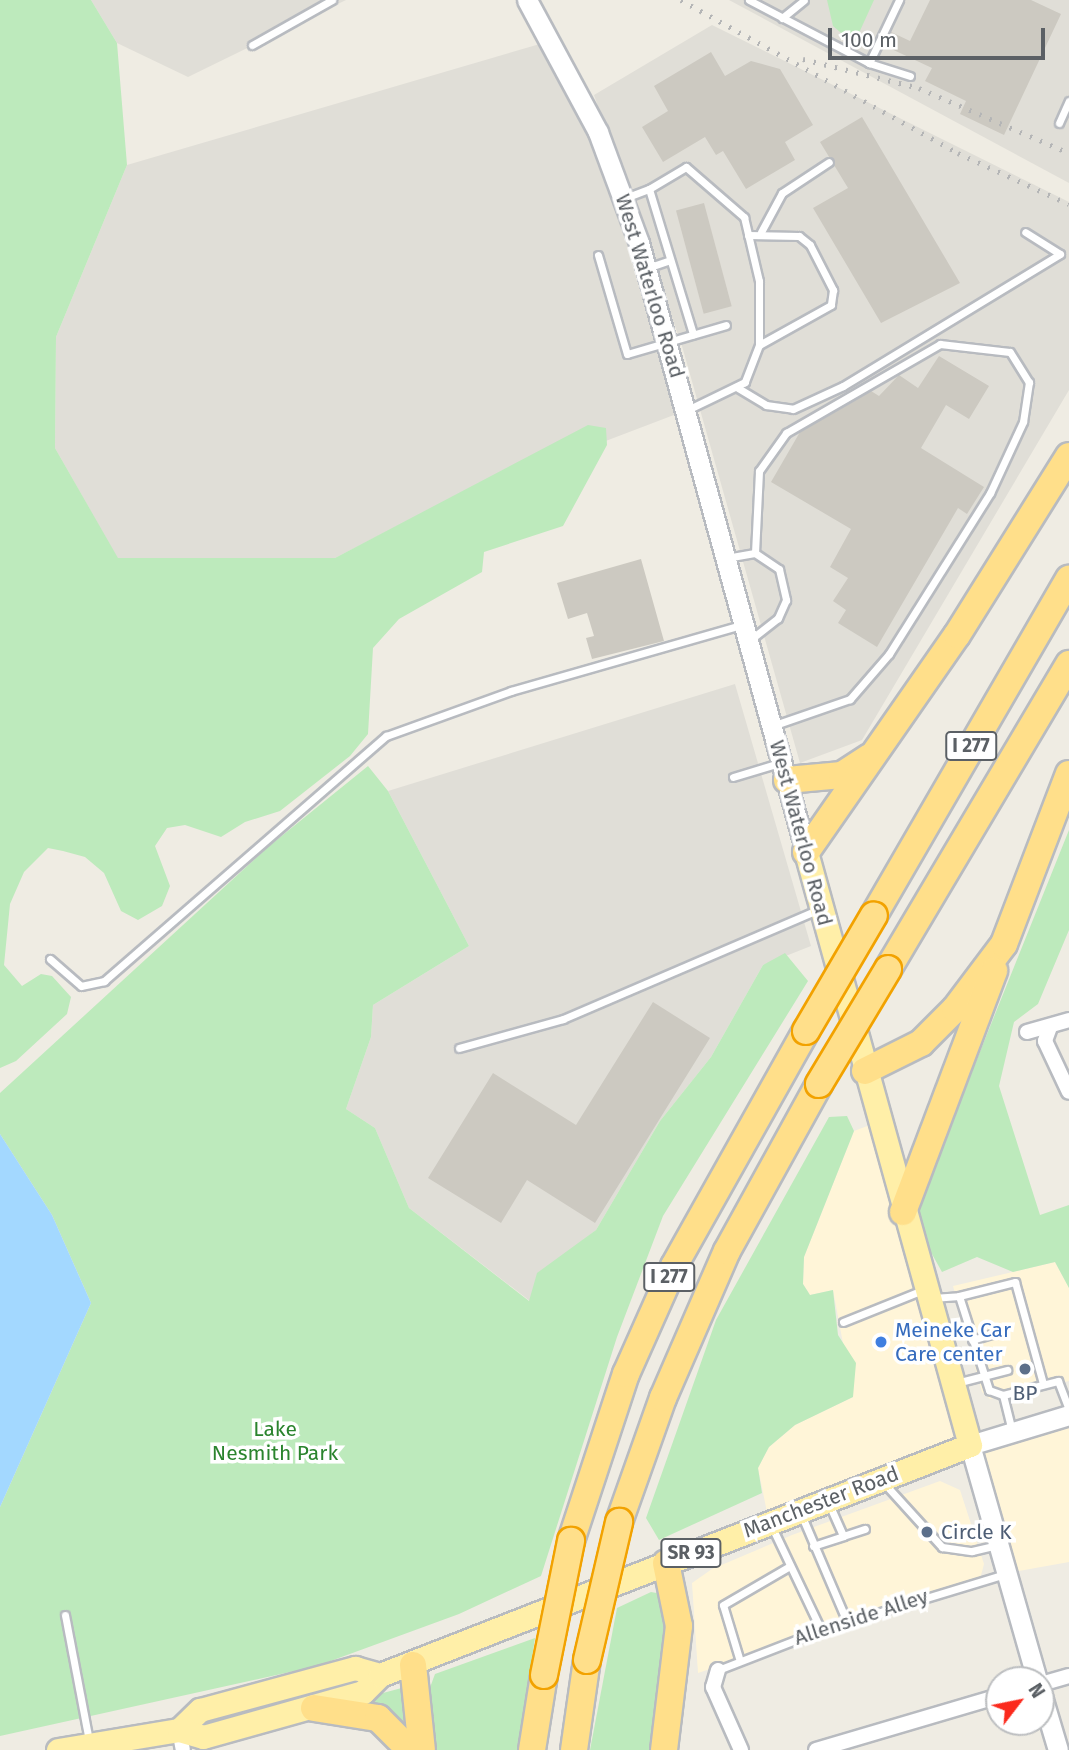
<!DOCTYPE html>
<html>
<head>
<meta charset="utf-8">
<style>
  body { margin:0 }
  #map { position:relative; width:1069px; height:1750px; overflow:hidden; background:#efece3; font-family:"Fira Sans",sans-serif }
  div>[style] { position:absolute }
  [style*='--x'] { left:calc(var(--x)*1px); top:calc(var(--y)*1px); width:calc(var(--w)*1px); rotate:calc(var(--a)*1deg) }
  .commercial>* { inset:0; background:#fff5d8 }
  .industrial>* { inset:0; background:#e0ded7 }
  .green>* { inset:0; background:#bdeabc }
  .water>* { inset:0; background:#a3d8ff }
  .building>* { inset:0; background:#ccc9c1; transform-origin:0 0 }
  .roads { filter:drop-shadow(2px 0 #b8bbc0) drop-shadow(-2px 0 #b8bbc0) drop-shadow(0 2px #b8bbc0) drop-shadow(0 -2px #b8bbc0) }
  .service>* { height:7px; margin:-3.5px; padding:0 3.5px; transform-origin:3.5px; border-radius:3.5px; background:#fff }
  .minor>* { height:14px; margin:-7px; padding:0 7px; transform-origin:7px; border-radius:7px; background:#fff }
  .secondary>* { height:19px; margin:-9.5px; padding:0 9.5px; transform-origin:9.5px; border-radius:9.5px; background:#fff }
  .primary>* { height:23px; margin:-11.5px; padding:0 11.5px; transform-origin:11.5px; border-radius:11.5px; background:#ffefa8 }
  .motorway>* { height:26px; margin:-13px; padding:0 13px; transform-origin:13px; border-radius:13px; background:#ffdf8a }
  .rail>* { height:4.5px; margin-top:-2.25px; transform-origin:0; background:repeating-linear-gradient(90deg,#b4b5b6 0 2px,transparent 0 11px) }
  .bridges { filter:drop-shadow(2px 0 #f2a200) drop-shadow(-2px 0 #f2a200) drop-shadow(0 2px #f2a200) drop-shadow(0 -2px #f2a200) }
  .motorway-bridge>* { height:26px; margin:-13px; padding:0 13px; transform-origin:13px; border-radius:13px; background:#ffdf8a }
  .dots>* { width:19px; height:19px; translate:-50% -50%; box-sizing:border-box; border:4px solid #fff; border-radius:50% }
  span { translate:-50% -50%; white-space:nowrap; text-align:center; line-height:1.15; -webkit-text-stroke:7px #fff; paint-order:stroke }
  .shield-label span { padding:2px 5px; background:#fff; border:2px solid; border-radius:5px; -webkit-text-stroke-width:0 }
  .shield-label { font-size:19px; color:#5b6065; font-weight:700 }
  .street-label { font-size:21px; color:#5b6065 }
  .shop-label { font-size:21px; color:#366cbe }
  .left { translate:0 -50%; text-align:left }
  .service-label { font-size:21px; color:#4e5e75 }
  .park-label { font-size:21px; color:#2b842e }
  .north { position:absolute; left:985px; top:1666px; width:70px; height:70px; box-sizing:border-box; background:#fff; border:2px solid #bdbfc1; border-radius:50%; rotate:58deg; font-size:19px; font-weight:700; line-height:28px; text-align:center; color:#5b6065 }
  .north::after { content:''; display:block; margin:auto; width:24px; height:32px; background:#fb2a1d; clip-path:polygon(50% 0,100% 100%,50% 72%,0 100%) }
  .scale { position:absolute; left:828px; top:28px; width:217px; height:32px; box-sizing:border-box; border:4px solid #5b6065; border-top:0; padding-left:9px; font-size:21px; line-height:24px; white-space:nowrap; color:#5b6065; -webkit-text-stroke:5px #fff; paint-order:stroke }
</style>
</head>
<body>
<div id="map">
  <div class="commercial">
    <i style="clip-path:polygon(878px 1122px,969px 1445px,1069px 1415px,1069px 1562px,1008px 1573px,969px 1445px,769px 1522px,758px 1468px,769px 1447px,795px 1425px,853px 1397px,833px 1290px,810px 1295px,803px 1284px,804px 1257px,854px 1131px)"></i>
    <i style="clip-path:polygon(1055px 1262px,1069px 1288px,1069px 1381px,990px 1399px,982px 1392px,953px 1286px)"></i>
    <i style="clip-path:polygon(940px 1481px,960px 1490px,984px 1564px,980px 1579px,698px 1673px,692px 1583px,712px 1569px,792px 1535px)"></i>
  </div>
  <div class="industrial">
    <i style="clip-path:polygon(91px 0,346px 0,188px 77px,117px 43px)"></i>
    <i style="clip-path:polygon(729px 0,1069px 0,1069px 183px)"></i>
    <i style="clip-path:polygon(712px 25px,1069px 202px,1069px 390px,862px 740px,800px 763px,682px 346px,594px 95px)"></i>
    <i style="clip-path:polygon(550px 41px,641px 247px,687px 410px,438px 505px,335px 558px,118px 559px,55px 448px,56px 337px,127px 165px)"></i>
    <i style="clip-path:polygon(735px 684px,811px 946px,763px 965px,711px 1057px,660px 1121px,596px 1230px,569px 1251px,530px 1301px,409px 1208px,375px 1128px,346px 1109px,371px 1037px,373px 1005px,469px 946px,388px 791px)"></i>
  </div>
  <div class="green">
    <i style="clip-path:polygon(0 0,91px 0,117px 43px,127px 165px,56px 337px,55px 448px,118px 558px,335px 558px,588px 425px,606px 428px,607px 445px,563px 526px,484px 552px,482px 572px,399px 619px,373px 648px,368px 734px,350px 756px,280px 811px,245px 822px,221px 837px,185px 825px,167px 828px,155px 846px,170px 886px,162px 906px,138px 920px,121px 911px,104px 873px,85px 857px,63px 851px,48px 848px,24px 872px,10px 904px,4px 965px,22px 986px,41px 974px,52px 976px,71px 997px,67px 1014px,16px 1061px,0 1068px)"></i>
    <i style="clip-path:polygon(827px 0,874px 0,854px 44px,833px 26px)"></i>
    <i style="clip-path:polygon(368px 766px,388px 791px,469px 946px,373px 1005px,371px 1037px,346px 1109px,375px 1128px,409px 1208px,529px 1301px,537px 1273px,596px 1230px,660px 1121px,711px 1057px,763px 965px,785px 953px,808px 981px,663px 1216px,617px 1337px,541px 1576px,459px 1614px,317px 1666px,0 1736px,0 1507px,91px 1303px,52px 1215px,0 1134px,0 1093px,268px 847px)"></i>
    <i style="clip-path:polygon(1069px 830px,1069px 930px,1038px 1004px,1014px 1022px,999px 1086px,1040px 1215px,1069px 1205px,1069px 1288px,1055px 1262px,1013px 1272px,977px 1257px,942px 1272px,928px 1247px,918px 1206px)"></i>
    <i style="clip-path:polygon(847px 1116px,854px 1131px,804px 1257px,803px 1284px,810px 1295px,833px 1290px,838px 1335px,856px 1363px,853px 1397px,795px 1425px,769px 1447px,758px 1468px,762px 1493px,659px 1540px,646px 1518px,716px 1320px,829px 1117px)"></i>
    <i style="clip-path:polygon(651px 1592px,662px 1594px,669px 1609px,653px 1750px,590px 1750px,617px 1608px)"></i>
    <i style="clip-path:polygon(535px 1638px,518px 1750px,430px 1750px,425px 1701px,435px 1674px)"></i>
    <i style="clip-path:polygon(409px 1686px,415px 1736px,357px 1700px)"></i>
  </div>
  <div class="water">
    <i style="clip-path:polygon(0 1134px,52px 1215px,91px 1303px,0 1507px)"></i>
  </div>
  <div class="building">
    <i style="clip-path:polygon(930px 0,1031px 0,1061px 14px,1004px 135px,960px 114px,966px 101px,925px 81px,932px 68px,885px 46px,891px 32px,910px 41px)"></i>
    <i style="clip-path:polygon(711px 52px,725px 76px,751px 61px,780px 69px,813px 125px,785px 142px,795px 160px,746px 189px,723px 151px,716px 155px,705px 137px,663px 162px,642px 127px,668px 111px,654px 86px)"></i>
    <i style="clip-path:polygon(862px 117px,960px 283px,881px 323px,813px 208px,848px 188px,820px 142px)"></i>
    <i style="left:704px;top:203px;width:107px;height:29px;rotate:75deg"></i>
    <i style="clip-path:polygon(939px 356px,989px 386px,969px 419px,946px 405px,921px 448px,984px 487px,967px 514px,958px 508px,877px 647px,838px 623px,846px 610px,833px 601px,848px 578px,830px 567px,851px 529px,771px 482px,800px 432px,871px 391px,879px 396px,899px 375px,918px 388px)"></i>
    <i style="clip-path:polygon(641px 559px,664px 641px,592px 659px,586px 638px,594px 636px,587px 613px,568px 619px,557px 583px)"></i>
    <i style="clip-path:polygon(653px 1002px,710px 1038px,595px 1223px,527px 1180px,501px 1223px,428px 1178px,493px 1073px,576px 1125px)"></i>
  </div>
  <div class="roads">
    <div class="service">
      <i style="--x:749;--y:0;--w:136;--a:27.7"></i>
      <i style="--x:869;--y:63;--w:43;--a:17.6"></i>
      <i style="--x:782;--y:18;--w:28;--a:-39"></i>
      <i style="--x:252;--y:45;--w:92;--a:-29.4"></i>
      <i style="--x:869;--y:63;--w:70;--a:-64.5"></i>
      <i style="--x:1059;--y:123;--w:24;--a:-66"></i>
      <i style="--x:649;--y:189;--w:43;--a:-30.7"></i>
      <i style="--x:686;--y:167;--w:77;--a:40.8"></i>
      <i style="--x:744;--y:217;--w:66;--a:76.8"></i>
      <i style="--x:759;--y:281;--w:64;--a:90"></i>
      <i style="--x:759;--y:345;--w:40;--a:111"></i>
      <i style="--x:745;--y:382;--w:64;--a:154.2"></i>
      <i style="--x:625;--y:198;--w:26;--a:-21"></i>
      <i style="--x:649;--y:189;--w:152;--a:73.1"></i>
      <i style="--x:761;--y:232;--w:44;--a:-61.7"></i>
      <i style="--x:782;--y:193;--w:56;--a:-33.4"></i>
      <i style="--x:748;--y:235;--w:51;--a:1.1"></i>
      <i style="--x:799;--y:236;--w:14;--a:39"></i>
      <i style="--x:810;--y:245;--w:51;--a:62.9"></i>
      <i style="--x:833;--y:290;--w:15;--a:98"></i>
      <i style="--x:831;--y:305;--w:82;--a:150.9"></i>
      <i style="--x:598;--y:255;--w:103;--a:73.7"></i>
      <i style="--x:627;--y:354;--w:103;--a:-16.3"></i>
      <i style="--x:647;--y:268;--w:24;--a:-19"></i>
      <i style="--x:738;--y:388;--w:33;--a:31"></i>
      <i style="--x:766;--y:405;--w:27;--a:8"></i>
      <i style="--x:793;--y:409;--w:55;--a:-24.7"></i>
      <i style="--x:843;--y:386;--w:254;--a:-31.3"></i>
      <i style="--x:1060;--y:254;--w:41;--a:-147.8"></i>
      <i style="--x:755;--y:553;--w:82;--a:-87.2"></i>
      <i style="--x:759;--y:471;--w:47;--a:-54.6"></i>
      <i style="--x:786;--y:433;--w:178;--a:-30"></i>
      <i style="--x:940;--y:344;--w:70;--a:6.5"></i>
      <i style="--x:1010;--y:352;--w:36;--a:58"></i>
      <i style="--x:1029;--y:382;--w:40;--a:98.5"></i>
      <i style="--x:1023;--y:422;--w:78;--a:114.9"></i>
      <i style="--x:990;--y:493;--w:190;--a:122.1"></i>
      <i style="--x:889;--y:654;--w:60;--a:130.9"></i>
      <i style="--x:850;--y:699;--w:83;--a:160.9"></i>
      <i style="--x:726;--y:558;--w:29;--a:-10"></i>
      <i style="--x:755;--y:553;--w:29;--a:34"></i>
      <i style="--x:779;--y:569;--w:32;--a:77"></i>
      <i style="--x:786;--y:600;--w:20;--a:114"></i>
      <i style="--x:778;--y:618;--w:36;--a:142"></i>
      <i style="--x:733;--y:777;--w:48;--a:-16.9"></i>
      <i style="--x:50;--y:959;--w:41;--a:41.1"></i>
      <i style="--x:81;--y:986;--w:24;--a:-12"></i>
      <i style="--x:104;--y:981;--w:374;--a:-41"></i>
      <i style="--x:386;--y:736;--w:133;--a:-19.8"></i>
      <i style="--x:511;--y:691;--w:239;--a:-16"></i>
      <i style="--x:459;--y:1048;--w:108;--a:-15.6"></i>
      <i style="--x:563;--y:1019;--w:280;--a:-23.2"></i>
      <i style="--x:959;--y:1296;--w:58;--a:-14"></i>
      <i style="--x:1015;--y:1282;--w:106;--a:74.6"></i>
      <i style="--x:932;--y:1298;--w:27;--a:-4"></i>
      <i style="--x:959;--y:1296;--w:99;--a:72.3"></i>
      <i style="--x:989;--y:1390;--w:15;--a:20"></i>
      <i style="--x:1003;--y:1395;--w:57;--a:-14.3"></i>
      <i style="--x:1058;--y:1381;--w:30;--a:69"></i>
      <i style="--x:843;--y:1322;--w:88;--a:-21.9"></i>
      <i style="--x:972;--y:1340;--w:24;--a:-17"></i>
      <i style="--x:956;--y:1383;--w:53;--a:-14.3"></i>
      <i style="--x:1003;--y:1395;--w:38;--a:76"></i>
      <i style="--x:883;--y:1482;--w:88;--a:47.8"></i>
      <i style="--x:942;--y:1547;--w:30;--a:8"></i>
      <i style="--x:972;--y:1551;--w:28;--a:-13"></i>
      <i style="--x:829;--y:1504;--w:35;--a:66"></i>
      <i style="--x:843;--y:1536;--w:23;--a:-18"></i>
      <i style="--x:801;--y:1514;--w:117;--a:66.9"></i>
      <i style="--x:771;--y:1525;--w:116;--a:64.5"></i>
      <i style="--x:813;--y:1546;--w:32;--a:-18"></i>
      <i style="--x:65;--y:1615;--w:128;--a:79.2"></i>
      <i style="--x:739;--y:1658;--w:55;--a:-106.8"></i>
      <i style="--x:723;--y:1605;--w:75;--a:-30.3"></i>
      <i style="--x:718;--y:1670;--w:110;--a:-21.2"></i>
      <i style="--x:821;--y:1630;--w:192;--a:-16.9"></i>
    </div>
    <div class="minor">
      <i style="--x:1050;--y:1027;--w:15;--a:110"></i>
      <i style="--x:1045;--y:1041;--w:56;--a:64.8"></i>
      <i style="--x:1027;--y:1032;--w:44;--a:-15.9"></i>
      <i style="--x:718;--y:1670;--w:18;--a:106"></i>
      <i style="--x:713;--y:1687;--w:69;--a:66"></i>
      <i style="--x:1041;--y:1684;--w:29;--a:-16"></i>
      <i style="--x:179;--y:1730;--w:20;--a:79"></i>
      <i style="--x:816;--y:1750;--w:191;--a:-16.4"></i>
    </div>
    <div class="secondary">
      <i style="--x:527;--y:0;--w:150;--a:61.7"></i>
      <i style="--x:598;--y:132;--w:118;--a:69.7"></i>
      <i style="--x:639;--y:243;--w:631;--a:74.67"></i>
      <i style="--x:1037;--y:1680;--w:244;--a:-105.9"></i>
      <i style="--x:970;--y:1445;--w:103;--a:-16.9"></i>
      <i style="--x:1041;--y:1693;--w:59;--a:73.4"></i>
    </div>
    <div class="primary">
      <i style="--x:179;--y:1730;--w:29;--a:-44"></i>
      <i style="--x:200;--y:1710;--w:161;--a:-15.2"></i>
      <i style="--x:355;--y:1668;--w:26;--a:16"></i>
      <i style="--x:58;--y:1750;--w:123;--a:-9.4"></i>
      <i style="--x:179;--y:1730;--w:25;--a:16"></i>
      <i style="--x:203;--y:1737;--w:166;--a:-15.7"></i>
      <i style="--x:363;--y:1692;--w:24;--a:-45"></i>
      <i style="--x:380;--y:1675;--w:633;--a:-21.3"></i>
      <i style="--x:970;--y:1445;--w:615;--a:-105.46"></i>
    </div>
    <div class="motorway">
      <i style="--x:787;--y:780;--w:55;--a:-5.2"></i>
      <i style="--x:842;--y:775;--w:33;--a:-33"></i>
      <i style="--x:806;--y:852;--w:264;--a:-55.2"></i>
      <i style="--x:957;--y:635;--w:211;--a:-58"></i>
      <i style="--x:874;--y:915;--w:389;--a:-59.9"></i>
      <i style="--x:888;--y:969;--w:355;--a:-59.3"></i>
      <i style="--x:865;--y:1071;--w:63;--a:-26.6"></i>
      <i style="--x:921;--y:1043;--w:48;--a:-45"></i>
      <i style="--x:955;--y:1009;--w:81;--a:-53"></i>
      <i style="--x:1004;--y:944;--w:182;--a:-69.1"></i>
      <i style="--x:903;--y:1212;--w:258;--a:-69.3"></i>
      <i style="--x:619;--y:1522;--w:132;--a:-70.5"></i>
      <i style="--x:663;--y:1398;--w:160;--a:-66.5"></i>
      <i style="--x:727;--y:1251;--w:191;--a:-61.1"></i>
      <i style="--x:571;--y:1541;--w:176;--a:-71.8"></i>
      <i style="--x:626;--y:1374;--w:118;--a:-66"></i>
      <i style="--x:674;--y:1266;--w:270;--a:-60.7"></i>
      <i style="--x:413;--y:1665;--w:85;--a:84"></i>
      <i style="--x:314;--y:1708;--w:65;--a:8.9"></i>
      <i style="--x:378;--y:1718;--w:45;--a:45"></i>
      <i style="--x:532;--y:1750;--w:76;--a:-80.9"></i>
      <i style="--x:574;--y:1750;--w:91;--a:-81.8"></i>
      <i style="--x:664;--y:1750;--w:125;--a:-83.1"></i>
      <i style="--x:679;--y:1626;--w:64;--a:-101.7"></i>
    </div>
  </div>
  <div class="rail">
    <i style="--x:681;--y:0;--w:316;--a:28.9"></i>
    <i style="--x:958;--y:153;--w:122;--a:24.7"></i>
    <i style="--x:803;--y:59;--w:120;--a:14"></i>
    <i style="--x:919;--y:88;--w:163;--a:23.4"></i>
  </div>
  <div class="bridges">
    <div class="motorway-bridge">
      <i style="--x:806;--y:1031;--w:134;--a:-59.6"></i>
      <i style="--x:819;--y:1084;--w:134;--a:-59"></i>
      <i style="--x:587;--y:1660;--w:142;--a:-76.9"></i>
      <i style="--x:544;--y:1675;--w:137;--a:-78.6"></i>
    </div>
  </div>
  <div class="dots">
    <i style="left:881px;top:1342px;background:#3f7fe0"></i>
    <i style="left:1025px;top:1369px;background:#5c6f8a"></i>
    <i style="left:927px;top:1532px;background:#5c6f8a"></i>
  </div>
  <div class="shield-label">
    <span style="left:971px;top:746px">I 277</span>
    <span style="left:669px;top:1277px">I 277</span>
    <span style="left:691px;top:1553px">SR 93</span>
  </div>
  <div class="street-label">
    <span style="left:650px;top:286px;rotate:73deg">West Waterloo Road</span>
    <span style="left:801px;top:833px;rotate:75deg">West Waterloo Road</span>
    <span style="left:821px;top:1502px;rotate:-21deg">Manchester Road</span>
    <span style="left:861px;top:1617px;rotate:-18deg">Allenside Alley</span>
  </div>
  <div class="shop-label">
    <span class="left" style="left:895px;top:1342px">Meineke Car<br>Care center</span>
  </div>
  <div class="service-label">
    <span style="left:1025px;top:1393px">BP</span>
    <span class="left" style="left:941px;top:1532px">Circle K</span>
  </div>
  <div class="park-label">
    <span style="left:275px;top:1441px">Lake<br>Nesmith Park</span>
  </div>
  <div class="north">N</div>
  <div class="scale">100 m</div>
</div>
</body>
</html>
